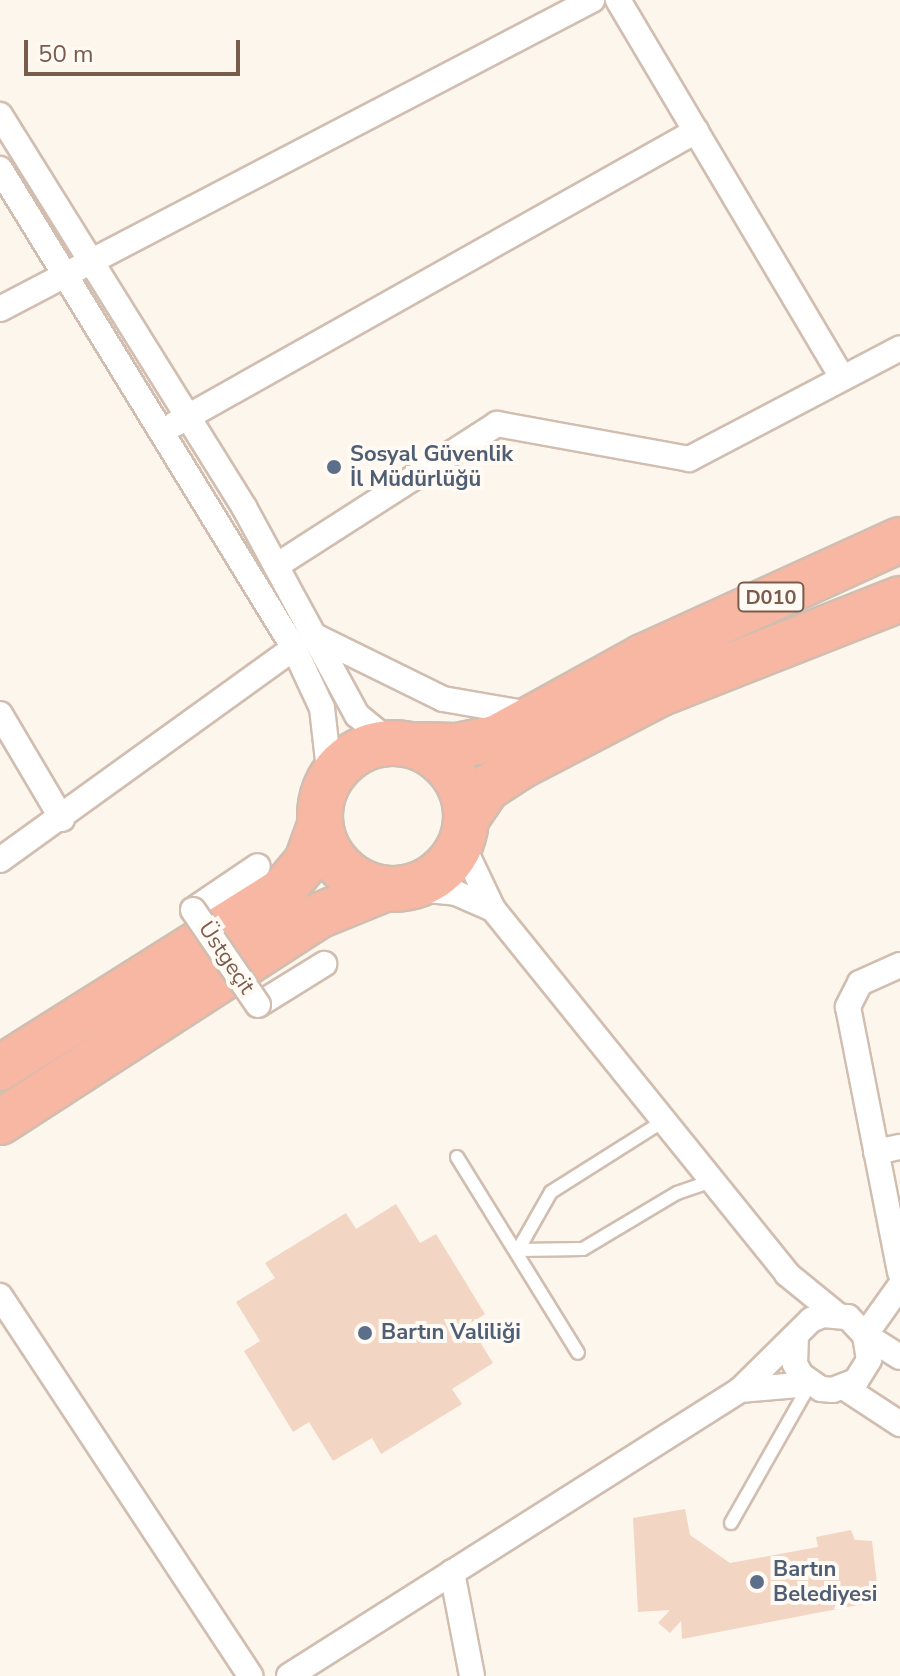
<!DOCTYPE html>
<html>
<head>
<meta charset="utf-8">
<style>
  body { margin:0 }
  #map { position:relative; width:900px; height:1676px; overflow:hidden; background:#fdf6ec; font-family:"Nunito Sans",sans-serif }
  div>[style] { position:absolute }
  [style*='--x'] { left:calc(var(--x)*1px); top:calc(var(--y)*1px); width:calc(var(--w)*1px); rotate:calc(var(--a)*1deg) }
  .building>* { inset:0; background:#f3d5c3 }
  .roads { filter:drop-shadow(2px 0 #d1beb0) drop-shadow(-2px 0 #d1beb0) drop-shadow(0 2px #d1beb0) drop-shadow(0 -2px #d1beb0) }
  .lane>* { height:12px; margin:-6px; padding:0 6px; transform-origin:6px; border-radius:6px; background:#fff }
  .street>* { height:24px; margin:-12px; padding:0 12px; transform-origin:12px; border-radius:12px; background:#fff }
  .highway>* { height:44px; margin:-22px; padding:0 22px; transform-origin:22px; border-radius:22px; background:#f7b7a3 }
  .highway>.ring { margin:-22px; padding:0; box-sizing:content-box; background:none; border:44px solid #f7b7a3; border-radius:50% }
  .bridges { filter:drop-shadow(2px 0 #d1beb0) drop-shadow(-2px 0 #d1beb0) drop-shadow(0 2px #d1beb0) drop-shadow(0 -2px #d1beb0) }
  .street-bridge>* { height:24px; margin:-12px; padding:0 12px; transform-origin:12px; border-radius:12px; background:#fff }
  .dots>* { width:22px; height:22px; translate:-50% -50%; box-sizing:border-box; border:4px solid #fffaf3; border-radius:50% }
  span { translate:-50% -50%; white-space:nowrap; text-align:center; line-height:1.15; -webkit-text-stroke:8px #fffaf3; paint-order:stroke }
  .shield-label span { padding:2px 6px; background:#fffaf3; border:2px solid; border-radius:6px; -webkit-text-stroke-width:0 }
  .shield-label { font-size:20px; color:#7a5c4d; font-weight:700 }
  .service-label { font-size:22px; color:#4e5e75; font-weight:700 }
  .left { translate:0 -50%; text-align:left }
  .street-label { font-size:22px; color:#7a5c4d }
  .scale { position:absolute; left:24px; top:40px; width:216px; height:36px; box-sizing:border-box; border:4px solid #7a5c4d; border-top:0; padding-left:10px; font-size:24px; line-height:28px; white-space:nowrap; color:#7a5c4d; -webkit-text-stroke:6px #fffaf3; paint-order:stroke }
</style>
</head>
<body>
<div id="map">
  <div class="building">
    <i style="clip-path:polygon(396px 1204px,420px 1243px,436px 1234px,485px 1314px,469px 1324px,493px 1363px,452px 1389px,462px 1404px,381px 1454px,372px 1438px,333px 1461px,309px 1422px,293px 1432px,244px 1351px,260px 1341px,236px 1302px,275px 1278px,265px 1263px,346px 1213px,356px 1229px)"></i>
    <i style="clip-path:polygon(685px 1509px,690px 1535px,730px 1563px,818px 1547px,816px 1537px,851px 1530px,855px 1540px,872px 1541px,879px 1601px,682px 1639px,681px 1621px,670px 1633px,658px 1623px,670px 1610px,638px 1612px,633px 1518px)"></i>
  </div>
  <div class="roads">
    <div class="lane">
      <i style="--x:665;--y:1120;--w:135;--a:147.7"></i>
      <i style="--x:551;--y:1192;--w:67;--a:119.6"></i>
      <i style="--x:518;--y:1250;--w:65;--a:-0.9"></i>
      <i style="--x:583;--y:1249;--w:109;--a:-30.8"></i>
      <i style="--x:677;--y:1193;--w:36;--a:-19"></i>
      <i style="--x:457;--y:1157;--w:230;--a:58.3"></i>
      <i style="--x:731;--y:1523;--w:160;--a:-60.4"></i>
    </div>
    <div class="street">
      <i style="--x:618;--y:0;--w:439;--a:59.3"></i>
      <i style="--x:0;--y:115;--w:462;--a:58.1"></i>
      <i style="--x:244;--y:507;--w:237;--a:61.5"></i>
      <i style="--x:357;--y:715;--w:43;--a:39.3"></i>
      <i style="--x:0;--y:169;--w:562;--a:58.46"></i>
      <i style="--x:294;--y:648;--w:66;--a:65"></i>
      <i style="--x:322;--y:708;--w:70;--a:83.5"></i>
      <i style="--x:0;--y:309;--w:668;--a:-27.56"></i>
      <i style="--x:175;--y:424;--w:598;--a:-29.35"></i>
      <i style="--x:276;--y:566;--w:263;--a:-32.7"></i>
      <i style="--x:497;--y:424;--w:195;--a:10.3"></i>
      <i style="--x:689;--y:459;--w:238;--a:-27.7"></i>
      <i style="--x:317;--y:637;--w:140;--a:26.2"></i>
      <i style="--x:443;--y:699;--w:88;--a:9.8"></i>
      <i style="--x:0;--y:714;--w:122;--a:59.4"></i>
      <i style="--x:461;--y:842;--w:74;--a:64.5"></i>
      <i style="--x:493;--y:909;--w:469;--a:51.1"></i>
      <i style="--x:787;--y:1274;--w:63;--a:39.2"></i>
      <i style="--x:0;--y:860;--w:362;--a:-35.8"></i>
      <i style="--x:408;--y:888;--w:48;--a:5.9"></i>
      <i style="--x:456;--y:893;--w:40;--a:23.4"></i>
      <i style="--x:193;--y:910;--w:78;--a:-34.1"></i>
      <i style="--x:900;--y:965;--w:44;--a:155.8"></i>
      <i style="--x:860;--y:983;--w:27;--a:117"></i>
      <i style="--x:848;--y:1007;--w:270;--a:78.9"></i>
      <i style="--x:258;--y:1005;--w:78;--a:-31.8"></i>
      <i style="--x:876;--y:1152;--w:25;--a:-12"></i>
      <i style="--x:0;--y:1296;--w:455;--a:56.6"></i>
      <i style="--x:865;--y:1335;--w:60;--a:-54.5"></i>
      <i style="--x:865;--y:1335;--w:41;--a:32.2"></i>
      <i style="--x:845;--y:1388;--w:66;--a:33.2"></i>
      <i style="--x:740;--y:1390;--w:70;--a:-4.9"></i>
      <i style="--x:452;--y:1572;--w:106;--a:79.1"></i>
      <i style="--x:289;--y:1676;--w:534;--a:-32.38"></i>
      <i style="--x:740;--y:1390;--w:100;--a:-44.6"></i>
      <i style="--x:811;--y:1320;--w:13;--a:-23"></i>
      <i style="--x:823;--y:1315;--w:25;--a:5"></i>
      <i style="--x:848;--y:1317;--w:25;--a:47"></i>
      <i style="--x:865;--y:1335;--w:25;--a:81"></i>
      <i style="--x:869;--y:1360;--w:25;--a:122"></i>
      <i style="--x:856;--y:1381;--w:25;--a:159"></i>
      <i style="--x:833;--y:1390;--w:12;--a:-175"></i>
      <i style="--x:821;--y:1389;--w:24;--a:-145"></i>
      <i style="--x:801;--y:1375;--w:13;--a:-119"></i>
      <i style="--x:795;--y:1364;--w:25;--a:-88"></i>
    </div>
    <div class="highway">
      <i class="ring" style="left:320px;top:743px;width:102px;height:102px"></i>
      <i style="--x:414;--y:745;--w:43;--a:1.3"></i>
      <i style="--x:457;--y:746;--w:40;--a:-12"></i>
      <i style="--x:496;--y:738;--w:168;--a:-28.9"></i>
      <i style="--x:643;--y:657;--w:282;--a:-24.5"></i>
      <i style="--x:466;--y:819;--w:37;--a:-56"></i>
      <i style="--x:487;--y:788;--w:38;--a:-33"></i>
      <i style="--x:519;--y:767;--w:158;--a:-27.5"></i>
      <i style="--x:659;--y:694;--w:259;--a:-21.5"></i>
      <i style="--x:0;--y:1068;--w:334;--a:-32.2"></i>
      <i style="--x:283;--y:890;--w:38;--a:-50"></i>
      <i style="--x:307;--y:861;--w:38;--a:-70"></i>
      <i style="--x:0;--y:1122;--w:379;--a:-32.9"></i>
      <i style="--x:318;--y:916;--w:71;--a:-22.2"></i>
    </div>
  </div>
  <div class="bridges">
    <div class="street-bridge">
      <i style="--x:193;--y:910;--w:115;--a:55.6"></i>
    </div>
  </div>
  <div class="dots">
    <i style="left:334px;top:467px;background:#5c6f8a"></i>
    <i style="left:365px;top:1333px;background:#5c6f8a"></i>
    <i style="left:757px;top:1582px;background:#5c6f8a"></i>
  </div>
  <div class="shield-label">
    <span style="left:771px;top:597px">D010</span>
  </div>
  <div class="service-label">
    <span class="left" style="left:350px;top:467px">Sosyal Güvenlik<br>İl Müdürlüğü</span>
    <span class="left" style="left:381px;top:1333px">Bartın Valiliği</span>
    <span class="left" style="left:773px;top:1582px">Bartın<br>Belediyesi</span>
  </div>
  <div class="street-label">
    <span style="left:226px;top:958px;rotate:56deg">Üstgeçit</span>
  </div>
  <div class="scale">50 m</div>
</div>
</body>
</html>
